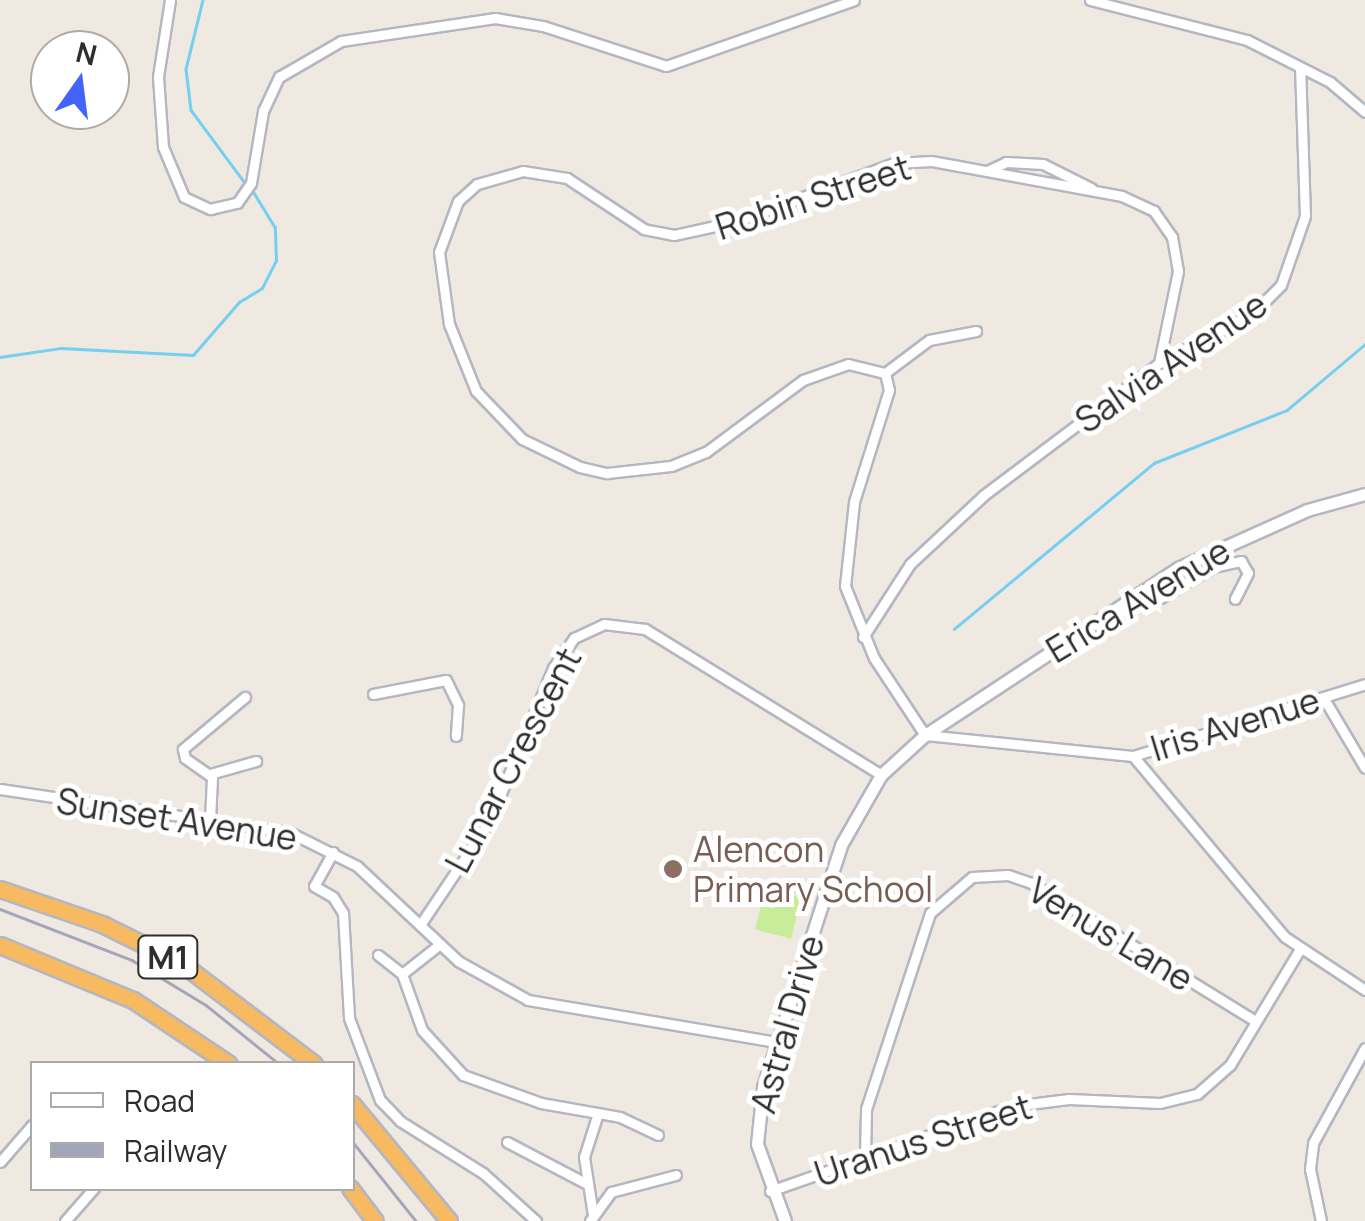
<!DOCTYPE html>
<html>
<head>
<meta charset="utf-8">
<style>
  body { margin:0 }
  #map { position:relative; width:1365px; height:1221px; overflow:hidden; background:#efe9e1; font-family:Manrope,sans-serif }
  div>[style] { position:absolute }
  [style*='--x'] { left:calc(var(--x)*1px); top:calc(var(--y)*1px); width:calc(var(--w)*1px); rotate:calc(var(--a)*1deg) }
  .pitch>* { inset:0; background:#c9ec9a; transform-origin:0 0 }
  .stream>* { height:2.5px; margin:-1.25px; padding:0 1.25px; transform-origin:1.25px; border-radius:1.25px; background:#75cff0 }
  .roads { filter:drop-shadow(2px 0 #b4b7c1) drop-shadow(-2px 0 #b4b7c1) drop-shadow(0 2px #b4b7c1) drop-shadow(0 -2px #b4b7c1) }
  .minor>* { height:9px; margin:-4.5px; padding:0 4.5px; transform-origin:4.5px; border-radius:4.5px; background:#fff }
  .tertiary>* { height:11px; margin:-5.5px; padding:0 5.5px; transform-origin:5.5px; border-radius:5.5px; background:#fff }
  .trunk>* { height:15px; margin:-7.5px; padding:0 7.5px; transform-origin:7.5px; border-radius:7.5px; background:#f8ba60 }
  .rail>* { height:2.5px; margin:-1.25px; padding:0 1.25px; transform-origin:1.25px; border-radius:1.25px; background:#a3a6b8 }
  .dots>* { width:28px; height:28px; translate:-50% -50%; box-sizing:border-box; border:5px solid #fff; border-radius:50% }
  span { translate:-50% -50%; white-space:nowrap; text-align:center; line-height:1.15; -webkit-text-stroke:10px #fff; paint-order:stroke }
  .shield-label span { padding:2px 8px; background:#fff; border:2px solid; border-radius:8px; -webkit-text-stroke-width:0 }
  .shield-label { font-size:32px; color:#2e2e2e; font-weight:700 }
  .street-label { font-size:35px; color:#2e2e2e }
  .education-label { font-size:35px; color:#785e54 }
  .left { translate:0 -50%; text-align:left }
  .legend { position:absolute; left:30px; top:1061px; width:325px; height:130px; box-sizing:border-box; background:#fff; border:2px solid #ababab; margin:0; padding:12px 18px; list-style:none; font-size:30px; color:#2e2e2e }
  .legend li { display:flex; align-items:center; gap:20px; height:50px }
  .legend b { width:50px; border:2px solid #ababab }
  .north { position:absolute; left:30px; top:30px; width:100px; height:100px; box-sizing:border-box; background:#fff; border:2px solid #ababab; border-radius:50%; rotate:14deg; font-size:28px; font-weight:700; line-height:40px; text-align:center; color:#2e2e2e }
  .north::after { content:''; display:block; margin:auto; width:35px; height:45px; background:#4264fb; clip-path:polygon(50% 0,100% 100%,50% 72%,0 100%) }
</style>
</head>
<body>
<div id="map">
  <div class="pitch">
    <i style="left:767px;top:882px;width:37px;height:49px;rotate:14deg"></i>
  </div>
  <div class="stream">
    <i style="--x:203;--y:0;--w:71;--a:103.8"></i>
    <i style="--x:186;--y:69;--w:41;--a:83"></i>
    <i style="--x:191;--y:110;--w:91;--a:53.5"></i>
    <i style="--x:0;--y:357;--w:62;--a:-8.4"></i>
    <i style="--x:61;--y:348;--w:132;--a:3"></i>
    <i style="--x:193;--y:355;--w:70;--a:-49"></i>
    <i style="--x:239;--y:302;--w:27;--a:-31"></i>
    <i style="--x:262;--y:288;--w:30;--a:-63"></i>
    <i style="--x:276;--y:261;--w:33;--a:-92"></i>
    <i style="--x:275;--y:228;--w:46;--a:-121.6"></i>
    <i style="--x:954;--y:629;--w:260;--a:-39.7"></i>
    <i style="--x:1154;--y:463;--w:143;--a:-21.7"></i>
    <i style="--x:1287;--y:410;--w:102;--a:-40.2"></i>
  </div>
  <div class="roads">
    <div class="minor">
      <i style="--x:170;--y:0;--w:78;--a:98.9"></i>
      <i style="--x:158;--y:77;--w:70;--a:85.9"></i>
      <i style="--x:163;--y:147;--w:54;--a:67.2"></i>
      <i style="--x:184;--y:197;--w:29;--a:25"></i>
      <i style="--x:210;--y:209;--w:28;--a:-13"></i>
      <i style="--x:237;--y:203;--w:24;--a:-55"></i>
      <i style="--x:251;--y:183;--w:73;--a:-80.5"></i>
      <i style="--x:263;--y:111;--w:38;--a:-65"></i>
      <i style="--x:279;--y:77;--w:72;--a:-30.1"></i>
      <i style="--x:341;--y:41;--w:156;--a:-8.5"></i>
      <i style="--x:495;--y:18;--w:49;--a:9.5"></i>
      <i style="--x:543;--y:26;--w:129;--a:18"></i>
      <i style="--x:666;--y:66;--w:199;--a:-19.3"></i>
      <i style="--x:1090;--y:0;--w:162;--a:14.3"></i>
      <i style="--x:1247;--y:40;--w:93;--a:26.8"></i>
      <i style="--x:1330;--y:82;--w:46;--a:40.6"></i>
      <i style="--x:987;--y:171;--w:21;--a:-25"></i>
      <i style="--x:1006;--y:162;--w:37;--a:3"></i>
      <i style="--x:1043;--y:164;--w:54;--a:26.6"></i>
      <i style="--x:1159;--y:363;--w:94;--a:-78.3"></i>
      <i style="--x:1178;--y:271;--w:35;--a:-100"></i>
      <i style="--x:1172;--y:237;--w:32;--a:-125"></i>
      <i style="--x:1154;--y:211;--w:35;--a:-155"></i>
      <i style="--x:1122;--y:196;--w:193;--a:-169.6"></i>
      <i style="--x:932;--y:161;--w:38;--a:177"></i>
      <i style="--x:894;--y:163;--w:166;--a:159.6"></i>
      <i style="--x:738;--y:221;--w:66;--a:167.7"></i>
      <i style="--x:674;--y:235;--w:31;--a:-169"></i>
      <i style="--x:644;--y:229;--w:92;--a:-146.5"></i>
      <i style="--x:567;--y:178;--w:45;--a:-171"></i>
      <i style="--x:523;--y:171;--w:48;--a:164.2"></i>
      <i style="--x:477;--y:184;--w:25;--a:138"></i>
      <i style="--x:458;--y:201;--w:54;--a:110.4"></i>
      <i style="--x:439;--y:252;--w:73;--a:82.1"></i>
      <i style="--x:449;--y:324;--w:72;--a:68.1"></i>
      <i style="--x:476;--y:391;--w:66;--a:46.2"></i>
      <i style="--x:522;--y:439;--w:64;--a:25.8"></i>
      <i style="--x:580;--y:467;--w:28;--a:13"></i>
      <i style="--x:607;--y:473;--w:64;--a:-6.2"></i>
      <i style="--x:671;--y:466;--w:38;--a:-22"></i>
      <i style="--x:706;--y:452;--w:121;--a:-36.6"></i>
      <i style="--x:803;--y:380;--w:48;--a:-19.6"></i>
      <i style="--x:848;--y:364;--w:38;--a:14"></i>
      <i style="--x:885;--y:373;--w:17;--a:77"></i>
      <i style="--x:889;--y:390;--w:117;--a:107.4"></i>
      <i style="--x:854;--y:502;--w:84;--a:96.1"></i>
      <i style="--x:845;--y:586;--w:78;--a:68.1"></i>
      <i style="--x:874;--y:658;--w:92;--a:56.5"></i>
      <i style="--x:925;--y:735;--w:209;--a:5.8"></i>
      <i style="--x:1133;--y:756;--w:243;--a:-17.2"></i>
      <i style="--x:885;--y:373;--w:55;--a:-36.9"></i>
      <i style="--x:929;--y:340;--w:48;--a:-10.8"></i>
      <i style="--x:1136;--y:595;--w:20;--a:18"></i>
      <i style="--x:1155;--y:601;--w:67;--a:-30.4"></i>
      <i style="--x:1213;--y:567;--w:29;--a:-12"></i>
      <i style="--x:1241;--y:561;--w:14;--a:60"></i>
      <i style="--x:1248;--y:573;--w:29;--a:117"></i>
      <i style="--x:863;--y:637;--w:87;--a:-57.2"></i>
      <i style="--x:910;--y:564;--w:101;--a:-43"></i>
      <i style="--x:984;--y:495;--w:219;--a:-37"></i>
      <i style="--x:1159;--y:363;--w:105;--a:-27.8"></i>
      <i style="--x:1252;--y:314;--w:41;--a:-45"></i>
      <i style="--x:1281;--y:285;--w:73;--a:-70.8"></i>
      <i style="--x:1305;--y:216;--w:149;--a:-91.9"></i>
      <i style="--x:373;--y:694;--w:74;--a:-10.9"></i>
      <i style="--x:446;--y:680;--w:28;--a:64"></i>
      <i style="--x:458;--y:705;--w:31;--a:94"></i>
      <i style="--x:1323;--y:697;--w:82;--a:59.4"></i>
      <i style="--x:1133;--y:756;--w:236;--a:50"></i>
      <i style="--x:1285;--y:937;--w:96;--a:33.5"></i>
      <i style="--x:210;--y:774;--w:48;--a:-15.8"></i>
      <i style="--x:0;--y:789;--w:292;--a:8.5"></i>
      <i style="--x:289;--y:832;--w:76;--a:26.6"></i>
      <i style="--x:357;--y:866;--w:139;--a:43.2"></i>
      <i style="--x:458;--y:961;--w:80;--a:29.1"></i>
      <i style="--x:528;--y:1000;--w:252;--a:9.6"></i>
      <i style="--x:210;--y:820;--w:43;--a:-87.3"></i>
      <i style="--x:212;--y:777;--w:33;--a:-145"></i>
      <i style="--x:185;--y:758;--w:9;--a:-103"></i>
      <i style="--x:183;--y:749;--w:81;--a:-40"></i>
      <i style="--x:333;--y:852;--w:39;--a:119"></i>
      <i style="--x:314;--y:886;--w:22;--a:30"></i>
      <i style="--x:333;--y:897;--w:19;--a:58"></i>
      <i style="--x:343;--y:913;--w:105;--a:86.7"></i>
      <i style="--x:349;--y:1018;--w:88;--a:69.3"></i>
      <i style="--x:380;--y:1100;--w:29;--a:46"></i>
      <i style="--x:400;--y:1121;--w:98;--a:32.1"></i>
      <i style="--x:483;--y:1173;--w:72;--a:42.2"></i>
      <i style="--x:420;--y:925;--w:124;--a:-56.2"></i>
      <i style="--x:489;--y:822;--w:167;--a:-67.4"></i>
      <i style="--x:553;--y:668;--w:37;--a:-55"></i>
      <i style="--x:574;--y:638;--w:33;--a:-25"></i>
      <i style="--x:604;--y:624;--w:41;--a:7"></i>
      <i style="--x:645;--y:629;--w:278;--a:31.7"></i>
      <i style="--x:378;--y:955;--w:31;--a:38"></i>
      <i style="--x:402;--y:974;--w:48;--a:-38.3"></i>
      <i style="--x:402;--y:974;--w:59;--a:70.3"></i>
      <i style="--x:422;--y:1030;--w:61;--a:47.7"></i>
      <i style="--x:463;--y:1075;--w:83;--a:19.7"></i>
      <i style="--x:541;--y:1103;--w:80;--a:10"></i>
      <i style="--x:620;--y:1117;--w:42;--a:25.3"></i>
      <i style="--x:507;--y:1142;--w:90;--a:27.7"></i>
      <i style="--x:865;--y:1158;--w:49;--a:-88.8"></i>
      <i style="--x:866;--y:1109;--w:206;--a:-71.9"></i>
      <i style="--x:930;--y:913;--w:55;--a:-40.6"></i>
      <i style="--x:972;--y:877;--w:36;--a:-3"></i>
      <i style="--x:1008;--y:875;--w:24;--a:19"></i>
      <i style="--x:1031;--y:883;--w:263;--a:31.6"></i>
      <i style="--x:0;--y:1162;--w:49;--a:-49.1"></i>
      <i style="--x:770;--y:1191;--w:257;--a:-19.3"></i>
      <i style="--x:1013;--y:1106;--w:56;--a:-7.1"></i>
      <i style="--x:1069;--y:1099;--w:91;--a:2.5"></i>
      <i style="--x:1160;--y:1103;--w:38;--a:-14"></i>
      <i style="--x:1197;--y:1094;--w:44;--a:-41.3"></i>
      <i style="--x:1230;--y:1065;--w:135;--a:-58.9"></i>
      <i style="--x:593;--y:1215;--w:59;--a:-98.8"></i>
      <i style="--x:584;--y:1157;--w:46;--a:-72.3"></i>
      <i style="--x:65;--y:1221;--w:44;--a:-48.7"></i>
      <i style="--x:590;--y:1221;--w:36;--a:-54"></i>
      <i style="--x:611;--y:1192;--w:67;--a:-14.7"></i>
      <i style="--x:1321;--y:1221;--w:53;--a:-101.9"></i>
      <i style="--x:1310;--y:1169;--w:26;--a:-83"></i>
      <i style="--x:1313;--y:1143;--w:108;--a:-61.3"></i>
    </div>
    <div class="tertiary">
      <i style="--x:785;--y:1221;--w:82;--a:-110"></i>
      <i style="--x:757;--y:1144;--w:57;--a:-84"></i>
      <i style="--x:763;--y:1087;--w:254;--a:-72.1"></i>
      <i style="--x:841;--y:845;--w:81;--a:-60.3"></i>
      <i style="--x:881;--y:775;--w:59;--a:-42.3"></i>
      <i style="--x:925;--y:735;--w:303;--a:-33.4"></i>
      <i style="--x:1178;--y:568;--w:141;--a:-24.2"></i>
      <i style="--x:1307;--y:510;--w:60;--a:-15.4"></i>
    </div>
    <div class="trunk">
      <i style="--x:0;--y:889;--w:108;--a:18.9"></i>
      <i style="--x:102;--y:924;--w:88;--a:26.3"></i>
      <i style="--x:181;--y:963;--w:167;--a:37.2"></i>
      <i style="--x:0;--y:945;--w:144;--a:22.5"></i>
      <i style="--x:133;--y:1000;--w:115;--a:33.7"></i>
      <i style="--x:352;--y:1104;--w:152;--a:50.3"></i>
      <i style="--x:350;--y:1188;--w:41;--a:52.9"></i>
    </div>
  </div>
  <div class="rail">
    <i style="--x:0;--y:909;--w:142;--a:21.1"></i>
    <i style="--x:132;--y:960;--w:87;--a:31.3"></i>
    <i style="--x:206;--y:1005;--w:94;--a:38.9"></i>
    <i style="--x:352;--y:1141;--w:102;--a:51.3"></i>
  </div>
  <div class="dots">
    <i style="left:673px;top:869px;background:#8d6e63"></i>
  </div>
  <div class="shield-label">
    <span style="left:168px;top:957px">M1</span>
  </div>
  <div class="street-label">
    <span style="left:813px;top:197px;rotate:-18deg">Robin Street</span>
    <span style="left:1171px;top:362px;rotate:-34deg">Salvia Avenue</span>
    <span style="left:1138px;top:600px;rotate:-31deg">Erica Avenue</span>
    <span style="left:1235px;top:724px;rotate:-17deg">Iris Avenue</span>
    <span style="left:513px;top:760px;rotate:-62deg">Lunar Crescent</span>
    <span style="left:177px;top:819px;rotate:9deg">Sunset Avenue</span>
    <span style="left:1111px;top:934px;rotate:31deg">Venus Lane</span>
    <span style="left:787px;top:1024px;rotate:-74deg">Astral Drive</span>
    <span style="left:923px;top:1140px;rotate:-18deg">Uranus Street</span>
  </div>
  <div class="education-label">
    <span class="left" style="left:693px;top:869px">Alencon<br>Primary School</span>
  </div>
  <ul class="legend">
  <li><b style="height:12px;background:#fff"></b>Road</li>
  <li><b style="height:12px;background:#a3a6b8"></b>Railway</li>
  </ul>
  <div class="north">N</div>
</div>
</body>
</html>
